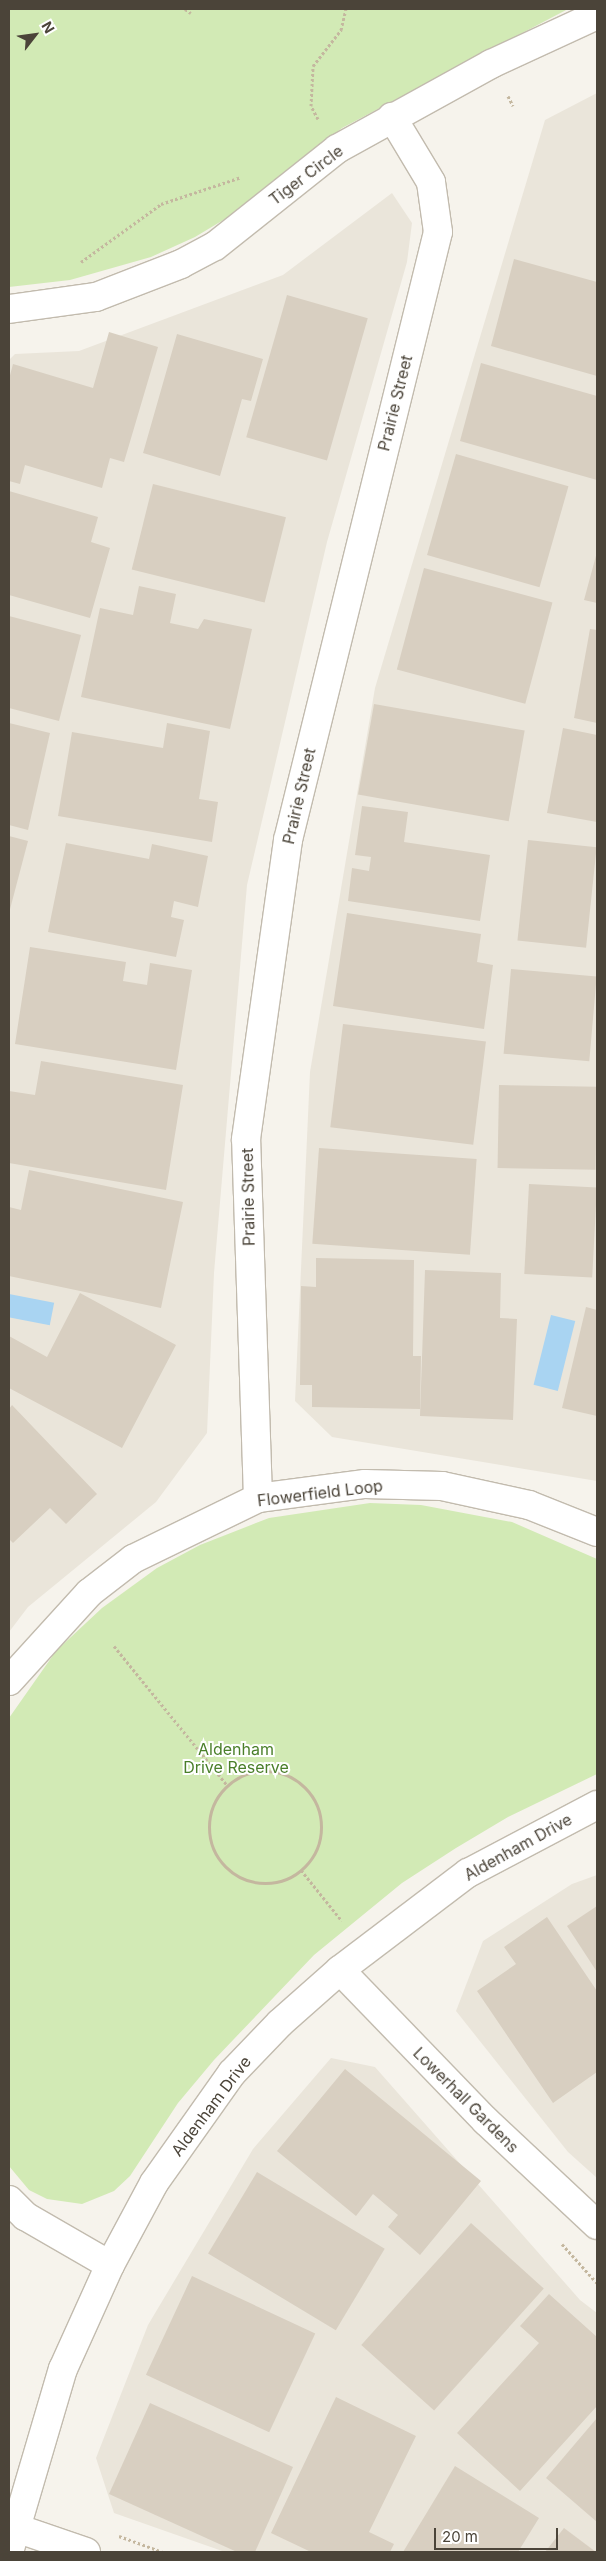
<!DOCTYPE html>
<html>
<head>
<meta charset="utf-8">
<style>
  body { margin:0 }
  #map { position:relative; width:606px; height:2561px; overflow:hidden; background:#f6f3ec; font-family:Inter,sans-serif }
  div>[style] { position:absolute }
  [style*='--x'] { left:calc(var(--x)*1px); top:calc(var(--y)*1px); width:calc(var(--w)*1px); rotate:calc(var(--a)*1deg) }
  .residential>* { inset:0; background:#eae5da }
  .green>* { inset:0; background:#d2eab5 }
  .water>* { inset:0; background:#a9d4f2; transform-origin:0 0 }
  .building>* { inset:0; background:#d8cfc1; transform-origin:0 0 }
  .path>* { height:3px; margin-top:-1.5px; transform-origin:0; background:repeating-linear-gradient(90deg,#c4b79f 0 2.5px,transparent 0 5px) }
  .path>.ring { margin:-1.5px; padding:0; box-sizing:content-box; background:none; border:3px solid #c4b79f; border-radius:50% }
  .roads { filter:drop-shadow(1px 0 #c2bbae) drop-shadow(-1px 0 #c2bbae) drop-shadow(0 1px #c2bbae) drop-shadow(0 -1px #c2bbae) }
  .minor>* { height:28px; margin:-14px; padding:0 14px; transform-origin:14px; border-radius:14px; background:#fff }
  span { translate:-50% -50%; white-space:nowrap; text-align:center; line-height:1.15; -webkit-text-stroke:4px #fff; paint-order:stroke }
  .street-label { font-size:16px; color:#4b4439 }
  .park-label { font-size:16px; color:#4a7f2a }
  .frame { position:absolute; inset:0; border:10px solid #4b4439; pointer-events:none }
  .north { position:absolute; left:10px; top:10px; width:50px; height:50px; -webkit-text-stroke:4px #fff; paint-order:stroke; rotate:60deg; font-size:14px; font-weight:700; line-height:20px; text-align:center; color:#4b4439 }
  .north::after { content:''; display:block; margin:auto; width:18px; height:22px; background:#4b4439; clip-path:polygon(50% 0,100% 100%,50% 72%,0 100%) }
  .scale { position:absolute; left:434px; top:2528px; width:124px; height:22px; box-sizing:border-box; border:2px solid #4b4439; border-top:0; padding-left:6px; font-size:15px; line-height:18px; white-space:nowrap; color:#4b4439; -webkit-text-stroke:4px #fff; paint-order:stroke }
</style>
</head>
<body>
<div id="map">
  <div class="residential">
    <i style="clip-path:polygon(597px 93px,597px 1481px,332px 1437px,295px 1401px,310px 1072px,375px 688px,545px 120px)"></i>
    <i style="clip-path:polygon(392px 193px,412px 223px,407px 262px,327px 542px,247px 885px,214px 1273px,207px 1433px,156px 1502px,28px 1607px,9px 1632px,9px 360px,15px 354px,79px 351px,283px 275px)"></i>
    <i style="clip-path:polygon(597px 1875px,597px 2178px,568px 2152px,456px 2011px,483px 1941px,572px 1884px)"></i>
    <i style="clip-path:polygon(331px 2058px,375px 2067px,580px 2300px,597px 2313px,597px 2552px,225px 2552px,114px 2513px,96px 2458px,148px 2325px,253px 2149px)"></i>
  </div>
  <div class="green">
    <i style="clip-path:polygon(9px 9px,568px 9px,342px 128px,235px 213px,195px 237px,151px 257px,70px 280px,9px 287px)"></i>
    <i style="clip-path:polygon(370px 1503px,421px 1505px,512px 1522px,597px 1559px,597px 1774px,508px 1817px,456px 1848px,402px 1883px,314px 1955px,214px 2060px,178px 2103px,130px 2176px,114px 2191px,82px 2204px,47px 2199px,29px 2190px,9px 2166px,9px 1718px,56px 1651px,102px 1608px,157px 1568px,200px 1545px,269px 1518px)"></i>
  </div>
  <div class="water">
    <i style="left:9px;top:1294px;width:46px;height:23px;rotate:11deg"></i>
    <i style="left:551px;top:1315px;width:25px;height:72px;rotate:14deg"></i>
  </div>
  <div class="building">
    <i style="clip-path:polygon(514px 259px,597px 282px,597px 376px,491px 346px)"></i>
    <i style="left:287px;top:295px;width:84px;height:148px;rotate:16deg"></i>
    <i style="clip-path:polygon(109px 332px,158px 347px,124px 462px,110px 458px,102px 488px,25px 465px,20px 484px,9px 481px,9px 379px,13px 364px,93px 388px)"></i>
    <i style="clip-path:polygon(177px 334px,263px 359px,251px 401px,242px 399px,220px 476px,143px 453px)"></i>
    <i style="clip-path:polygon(481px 363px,597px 396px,597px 480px,460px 441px)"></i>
    <i style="left:456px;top:454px;width:117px;height:105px;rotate:16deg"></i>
    <i style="left:153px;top:484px;width:137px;height:88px;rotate:14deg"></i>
    <i style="clip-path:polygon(9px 491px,98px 517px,91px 542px,110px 548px,90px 618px,9px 595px)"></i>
    <i style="clip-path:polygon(597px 552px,597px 603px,584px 600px)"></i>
    <i style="left:424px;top:568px;width:133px;height:105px;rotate:15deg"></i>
    <i style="clip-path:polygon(139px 586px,176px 594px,170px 623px,198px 629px,204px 619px,252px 629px,230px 729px,81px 697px,100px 608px,133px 615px)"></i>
    <i style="clip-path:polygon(9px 616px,81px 635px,59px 721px,9px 708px)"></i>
    <i style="clip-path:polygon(590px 629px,597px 630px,597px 723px,574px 718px)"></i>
    <i style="left:374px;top:704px;width:153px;height:92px;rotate:10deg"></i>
    <i style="clip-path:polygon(9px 723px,50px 733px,28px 830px,9px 825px)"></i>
    <i style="clip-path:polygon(167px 723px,210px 731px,199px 799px,218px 802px,212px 842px,58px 816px,72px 732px,163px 748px)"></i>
    <i style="clip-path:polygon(563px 728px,597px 735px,597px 822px,547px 813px)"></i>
    <i style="clip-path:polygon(362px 806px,408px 812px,404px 842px,490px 855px,480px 921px,348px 901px,352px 868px,369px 871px,371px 857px,355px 855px)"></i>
    <i style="clip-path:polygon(9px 836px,28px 841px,9px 913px)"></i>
    <i style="left:528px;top:840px;width:69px;height:101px;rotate:6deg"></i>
    <i style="clip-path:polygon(66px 843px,149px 859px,152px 844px,208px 856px,198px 907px,174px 901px,171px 917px,184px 920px,176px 957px,48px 932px)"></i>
    <i style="clip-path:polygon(347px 913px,481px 934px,477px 962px,493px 965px,484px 1029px,333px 1006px)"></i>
    <i style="clip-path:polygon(30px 947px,126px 962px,123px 981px,147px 985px,150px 963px,192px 970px,176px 1070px,15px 1044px)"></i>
    <i style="left:511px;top:969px;width:86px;height:85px;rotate:5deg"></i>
    <i style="left:343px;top:1024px;width:144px;height:104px;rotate:7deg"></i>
    <i style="clip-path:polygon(41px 1061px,183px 1085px,166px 1190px,9px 1163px,9px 1091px,35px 1095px)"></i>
    <i style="left:499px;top:1085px;width:98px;height:83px;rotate:1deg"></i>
    <i style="left:319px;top:1148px;width:158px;height:96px;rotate:4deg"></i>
    <i style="clip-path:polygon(29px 1170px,183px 1202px,161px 1308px,9px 1276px,9px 1207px,21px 1210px)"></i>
    <i style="left:529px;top:1184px;width:68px;height:90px;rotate:3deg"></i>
    <i style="clip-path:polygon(316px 1258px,414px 1260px,413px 1356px,421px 1356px,420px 1409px,312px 1407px,312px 1385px,300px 1385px,301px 1286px,316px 1287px)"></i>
    <i style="clip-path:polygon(425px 1270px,501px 1273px,500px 1318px,517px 1319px,513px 1420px,420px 1416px)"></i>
    <i style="clip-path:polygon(80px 1293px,176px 1345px,122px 1448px,9px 1388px,9px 1336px,47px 1357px)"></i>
    <i style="clip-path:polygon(586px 1307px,597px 1310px,597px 1416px,562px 1408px)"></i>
    <i style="clip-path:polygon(12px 1405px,97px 1494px,66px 1524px,50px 1508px,13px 1543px,9px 1539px,9px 1409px)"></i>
    <i style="clip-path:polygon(597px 1906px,597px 1972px,567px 1926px)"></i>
    <i style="clip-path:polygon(547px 1917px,597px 1991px,597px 2072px,553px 2103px,477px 1991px,516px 1964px,504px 1947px)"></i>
    <i style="clip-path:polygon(345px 2069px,481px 2181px,420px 2255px,388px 2227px,398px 2215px,373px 2194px,356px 2216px,277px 2151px)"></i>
    <i style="left:257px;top:2172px;width:149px;height:95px;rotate:31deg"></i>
    <i style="left:471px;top:2223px;width:98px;height:164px;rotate:42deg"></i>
    <i style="left:192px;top:2276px;width:136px;height:109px;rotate:25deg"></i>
    <i style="clip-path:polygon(549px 2294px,597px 2337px,597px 2406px,520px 2491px,457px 2433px,539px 2343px,520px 2326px)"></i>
    <i style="clip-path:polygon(336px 2397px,416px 2436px,369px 2532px,394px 2544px,390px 2552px,311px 2552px,271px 2533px)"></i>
    <i style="clip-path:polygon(150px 2403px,293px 2467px,255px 2552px,237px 2552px,109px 2494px)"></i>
    <i style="clip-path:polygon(597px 2418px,597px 2522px,546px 2478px)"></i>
    <i style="clip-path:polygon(455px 2466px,539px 2518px,518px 2552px,403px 2552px)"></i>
    <i style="clip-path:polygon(564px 2528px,596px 2552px,545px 2552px)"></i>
  </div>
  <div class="path">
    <i style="--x:185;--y:9;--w:7;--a:34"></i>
    <i style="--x:508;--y:96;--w:11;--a:63"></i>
    <i style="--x:318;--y:119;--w:15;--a:-118"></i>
    <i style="--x:311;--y:106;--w:40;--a:-87.1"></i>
    <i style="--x:313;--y:66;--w:46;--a:-52.1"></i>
    <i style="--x:341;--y:30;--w:22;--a:-77"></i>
    <i style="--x:81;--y:262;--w:99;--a:-35.9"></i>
    <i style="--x:161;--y:204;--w:84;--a:-18.6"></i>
    <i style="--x:114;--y:1646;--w:179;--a:50.9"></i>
    <i class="ring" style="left:209px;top:1771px;width:109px;height:109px"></i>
    <i style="--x:301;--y:1870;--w:65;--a:51.2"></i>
    <i style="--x:562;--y:2244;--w:52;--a:48.1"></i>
    <i style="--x:119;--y:2536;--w:47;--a:20"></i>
  </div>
  <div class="roads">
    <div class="minor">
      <i style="--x:9;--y:309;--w:88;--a:-7.9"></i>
      <i style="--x:96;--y:297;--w:91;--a:-21.2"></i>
      <i style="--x:181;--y:264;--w:38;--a:-28"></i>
      <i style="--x:215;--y:246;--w:156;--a:-38.5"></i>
      <i style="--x:337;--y:149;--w:176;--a:-28.9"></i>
      <i style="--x:491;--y:64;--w:117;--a:-24.8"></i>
      <i style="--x:258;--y:1498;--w:359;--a:-91.9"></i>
      <i style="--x:246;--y:1139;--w:302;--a:-82"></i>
      <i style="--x:288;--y:840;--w:626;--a:-76.14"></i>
      <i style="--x:438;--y:232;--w:50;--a:-98"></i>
      <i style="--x:431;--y:182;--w:76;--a:-121"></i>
      <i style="--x:9;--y:1681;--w:119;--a:-47.7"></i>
      <i style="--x:89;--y:1593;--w:56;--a:-37.7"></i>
      <i style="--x:133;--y:1559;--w:139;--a:-26"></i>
      <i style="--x:258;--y:1498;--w:108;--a:-7.5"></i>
      <i style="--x:365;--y:1484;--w:77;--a:1.5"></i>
      <i style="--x:442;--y:1486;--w:89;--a:12.3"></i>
      <i style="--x:529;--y:1505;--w:73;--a:21.7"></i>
      <i style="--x:340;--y:1970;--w:210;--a:46"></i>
      <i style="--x:486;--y:2121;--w:152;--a:43.1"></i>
      <i style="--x:9;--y:2200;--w:23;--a:45"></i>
      <i style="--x:25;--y:2216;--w:98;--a:30"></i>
      <i style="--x:16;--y:2528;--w:74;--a:18.9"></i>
      <i style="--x:9;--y:2552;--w:191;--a:-73.6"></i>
      <i style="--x:63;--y:2369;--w:114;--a:-65.7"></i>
      <i style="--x:110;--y:2265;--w:93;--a:-61.8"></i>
      <i style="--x:154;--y:2183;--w:135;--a:-54.7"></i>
      <i style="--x:232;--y:2073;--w:69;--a:-46.2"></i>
      <i style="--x:280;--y:2023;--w:80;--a:-41.5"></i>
      <i style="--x:340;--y:1970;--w:161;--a:-37.2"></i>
      <i style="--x:468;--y:1873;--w:146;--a:-27.8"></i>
    </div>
  </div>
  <div class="street-label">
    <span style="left:306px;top:175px;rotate:-37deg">Tiger Circle</span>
    <span style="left:395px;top:403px;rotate:-76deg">Prairie Street</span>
    <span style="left:299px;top:796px;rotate:-77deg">Prairie Street</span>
    <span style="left:248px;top:1197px;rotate:-91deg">Prairie Street</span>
    <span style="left:320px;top:1493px;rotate:-7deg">Flowerfield Loop</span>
    <span style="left:518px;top:1847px;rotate:-29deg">Aldenham Drive</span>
    <span style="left:466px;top:2100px;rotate:45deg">Lowerhall Gardens</span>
    <span style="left:211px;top:2106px;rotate:-53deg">Aldenham Drive</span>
  </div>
  <div class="park-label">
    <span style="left:236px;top:1758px">Aldenham<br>Drive Reserve</span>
  </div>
  <div class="frame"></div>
  <div class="north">N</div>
  <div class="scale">20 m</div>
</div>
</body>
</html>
